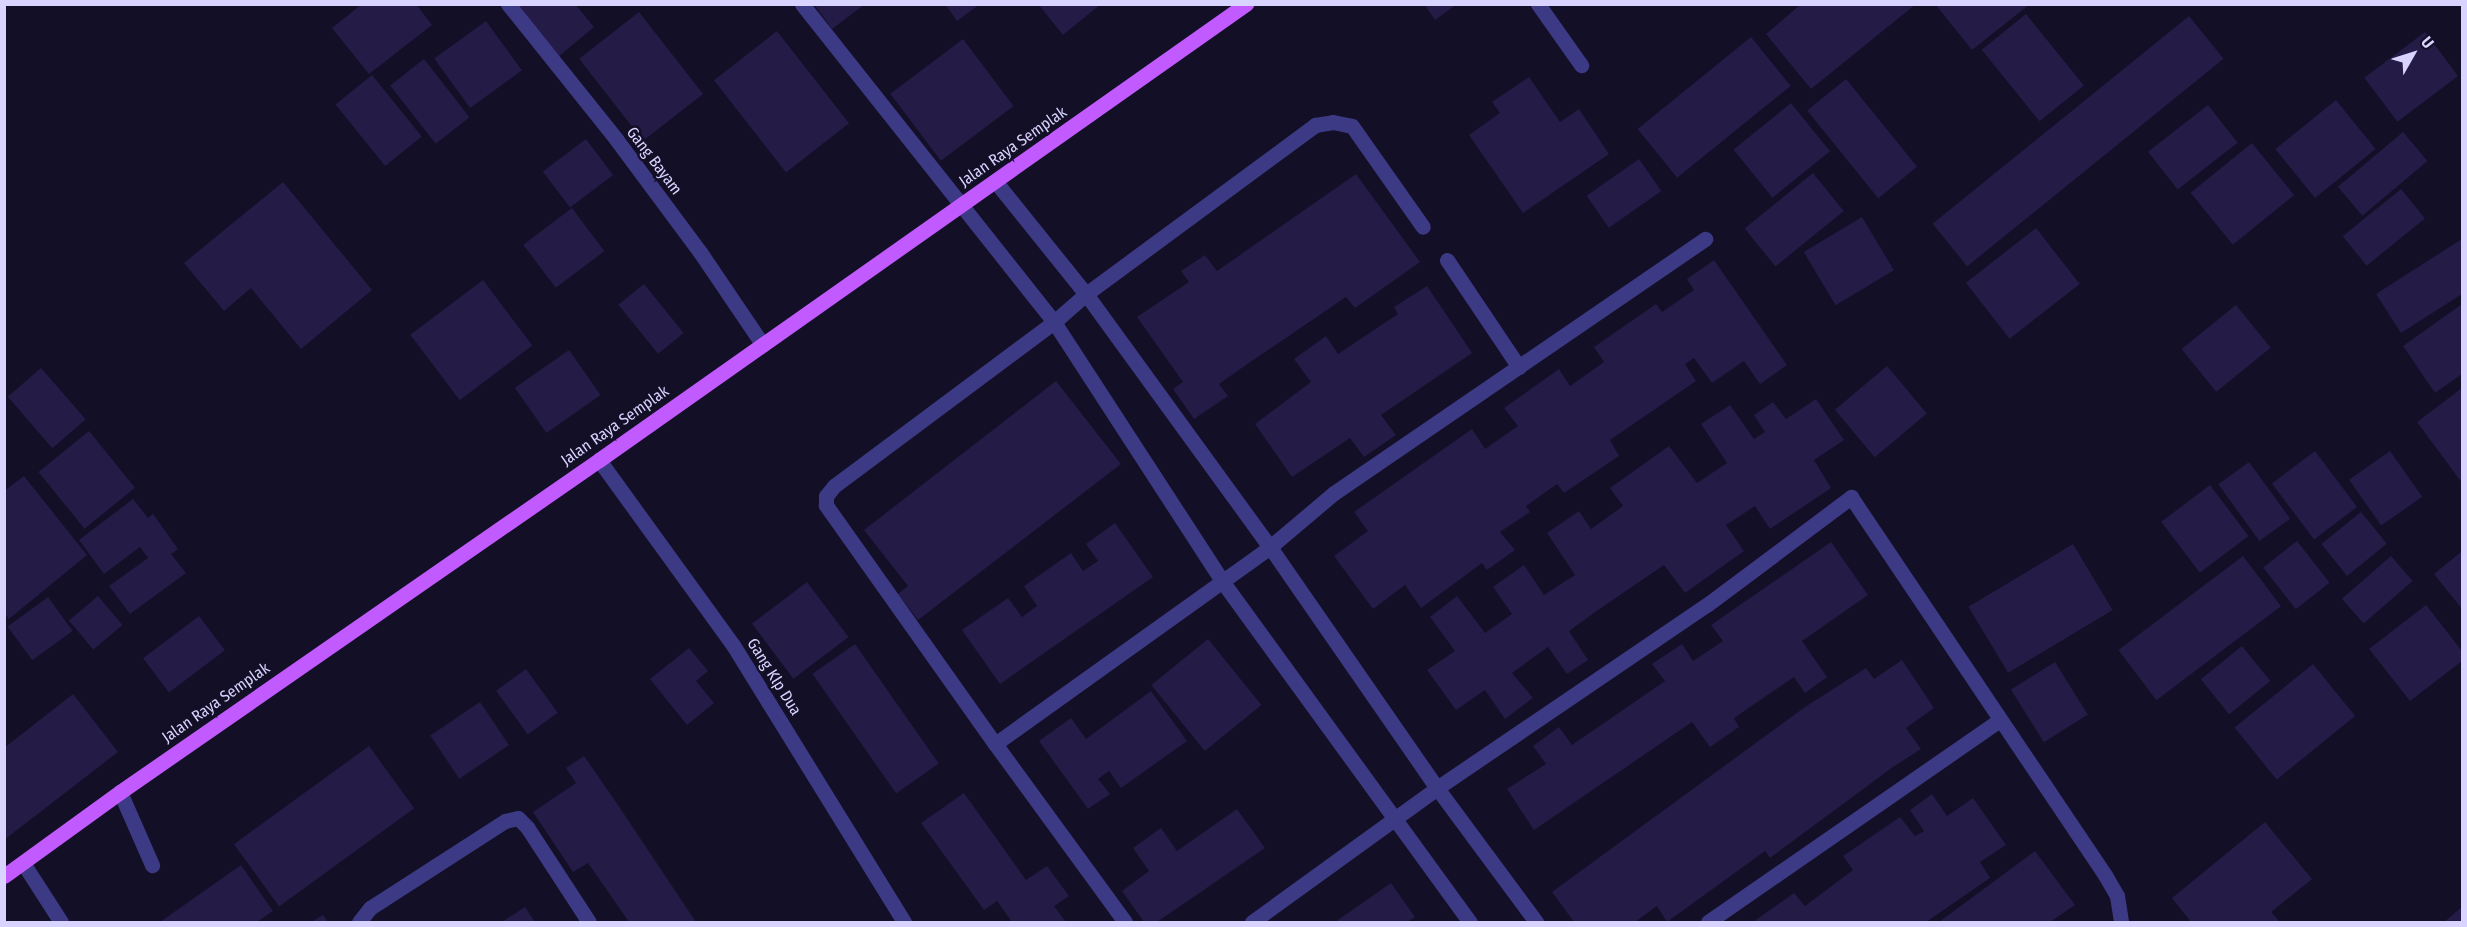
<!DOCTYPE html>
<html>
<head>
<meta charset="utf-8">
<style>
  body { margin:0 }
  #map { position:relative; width:2467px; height:927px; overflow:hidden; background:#130f26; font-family:"Fira Sans Condensed",sans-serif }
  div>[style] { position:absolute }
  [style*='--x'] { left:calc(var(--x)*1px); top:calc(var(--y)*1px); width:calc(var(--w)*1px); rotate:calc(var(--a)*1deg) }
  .building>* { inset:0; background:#241b47; transform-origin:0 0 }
  .lane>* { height:15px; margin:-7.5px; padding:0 7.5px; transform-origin:7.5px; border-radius:7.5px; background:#3d3a85 }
  .street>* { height:15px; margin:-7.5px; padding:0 7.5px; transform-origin:7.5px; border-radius:7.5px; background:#3d3a85 }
  .primary>* { height:15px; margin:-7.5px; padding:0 7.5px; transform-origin:7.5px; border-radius:7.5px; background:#c25bff }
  span { translate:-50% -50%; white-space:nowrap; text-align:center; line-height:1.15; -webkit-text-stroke:5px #130f26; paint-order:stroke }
  .street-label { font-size:16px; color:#d9d4ff }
  .frame { position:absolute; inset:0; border:6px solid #d9d4ff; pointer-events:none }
  .north { position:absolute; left:2383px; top:24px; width:60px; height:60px; -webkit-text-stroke:4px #130f26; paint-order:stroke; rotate:51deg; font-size:16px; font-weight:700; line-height:24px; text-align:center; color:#d9d4ff }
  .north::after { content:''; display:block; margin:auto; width:21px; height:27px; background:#d9d4ff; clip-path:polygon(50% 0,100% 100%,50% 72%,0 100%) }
</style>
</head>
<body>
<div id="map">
  <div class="building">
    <i style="clip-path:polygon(362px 4px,416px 4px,432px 25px,369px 74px,332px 28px)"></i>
    <i style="clip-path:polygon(513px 4px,575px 4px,594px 27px,558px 57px)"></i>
    <i style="clip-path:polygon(814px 4px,865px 4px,832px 29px)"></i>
    <i style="clip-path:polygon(945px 4px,980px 4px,957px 21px)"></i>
    <i style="clip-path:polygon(1038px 4px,1101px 4px,1063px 35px)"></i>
    <i style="clip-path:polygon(1424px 4px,1457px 4px,1435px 20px)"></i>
    <i style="clip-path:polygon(1801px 4px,1916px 4px,1811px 89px,1766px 34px)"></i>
    <i style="clip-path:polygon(1935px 4px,2030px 4px,1972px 50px)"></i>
    <i style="left:639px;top:12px;width:104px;height:76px;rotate:52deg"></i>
    <i style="left:2026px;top:14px;width:92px;height:57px;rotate:51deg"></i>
    <i style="left:2189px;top:16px;width:55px;height:330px;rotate:51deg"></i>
    <i style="left:486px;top:21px;width:61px;height:64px;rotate:54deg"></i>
    <i style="left:777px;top:31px;width:117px;height:80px;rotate:52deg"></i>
    <i style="left:2425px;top:32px;width:55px;height:76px;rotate:53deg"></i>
    <i style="left:1751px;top:37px;width:63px;height:146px;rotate:51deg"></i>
    <i style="left:963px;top:39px;width:84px;height:91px;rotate:53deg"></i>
    <i style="left:424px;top:59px;width:74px;height:43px;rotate:52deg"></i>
    <i style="left:372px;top:75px;width:79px;height:47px;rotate:51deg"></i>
    <i style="clip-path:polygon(1529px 77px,1560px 122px,1579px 109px,1609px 154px,1523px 213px,1469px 135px,1500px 113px,1492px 102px)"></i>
    <i style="left:1846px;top:79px;width:113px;height:50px;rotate:51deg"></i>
    <i style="left:2336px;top:100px;width:63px;height:78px;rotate:51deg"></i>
    <i style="left:1791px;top:103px;width:62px;height:74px;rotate:51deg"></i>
    <i style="left:2208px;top:105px;width:48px;height:76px;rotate:52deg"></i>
    <i style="left:2403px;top:132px;width:38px;height:85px;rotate:50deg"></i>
    <i style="left:586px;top:139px;width:45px;height:54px;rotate:53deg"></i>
    <i style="left:2252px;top:143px;width:67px;height:79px;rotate:51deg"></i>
    <i style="left:1639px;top:159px;width:39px;height:64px;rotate:55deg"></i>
    <i style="left:1813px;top:173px;width:49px;height:88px;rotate:51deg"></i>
    <i style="clip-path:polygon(1356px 174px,1420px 262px,1355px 308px,1346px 297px,1246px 365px,1219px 384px,1228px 396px,1194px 419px,1173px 389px,1183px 382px,1137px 317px,1189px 282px,1181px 271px,1205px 255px,1217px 271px)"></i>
    <i style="clip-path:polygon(283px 182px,372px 290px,301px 349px,251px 288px,224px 311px,184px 263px)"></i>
    <i style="left:2401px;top:189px;width:38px;height:75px;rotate:51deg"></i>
    <i style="left:572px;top:208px;width:54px;height:61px;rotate:53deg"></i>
    <i style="left:1862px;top:217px;width:62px;height:68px;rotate:59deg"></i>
    <i style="left:2036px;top:228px;width:71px;height:89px;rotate:52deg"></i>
    <i style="clip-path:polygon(2462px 239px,2462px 294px,2401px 333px,2376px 294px)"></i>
    <i style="clip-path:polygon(1714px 260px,1787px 365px,1760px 384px,1744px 361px,1712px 383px,1694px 358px,1685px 364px,1696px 381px,1610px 440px,1619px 456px,1564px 493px,1557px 484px,1526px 506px,1530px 512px,1500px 532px,1515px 550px,1487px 570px,1482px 563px,1421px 608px,1405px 585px,1373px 609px,1334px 556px,1368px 531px,1354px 512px,1472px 429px,1485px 449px,1518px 426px,1504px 408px,1559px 369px,1570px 386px,1604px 362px,1594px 347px,1656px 304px,1662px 312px,1694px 290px,1687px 279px)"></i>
    <i style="left:483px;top:280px;width:82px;height:91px;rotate:53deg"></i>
    <i style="left:644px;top:284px;width:63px;height:33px;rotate:51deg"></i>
    <i style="clip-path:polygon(1427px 286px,1472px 353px,1381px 415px,1396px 435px,1364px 457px,1350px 438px,1292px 477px,1255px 424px,1311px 382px,1294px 359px,1326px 336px,1338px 354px,1398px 314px,1394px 307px)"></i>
    <i style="clip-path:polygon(2462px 304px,2462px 374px,2435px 393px,2403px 346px)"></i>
    <i style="left:2236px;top:305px;width:55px;height:70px;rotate:51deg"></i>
    <i style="left:569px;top:350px;width:55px;height:66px;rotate:55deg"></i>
    <i style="left:1887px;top:366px;width:62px;height:68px;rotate:50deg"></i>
    <i style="left:41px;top:368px;width:68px;height:44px;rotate:49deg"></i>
    <i style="clip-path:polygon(1056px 381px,1121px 464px,918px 620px,898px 594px,908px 586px,864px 530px)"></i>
    <i style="clip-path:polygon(2462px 388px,2462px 483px,2417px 422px)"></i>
    <i style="clip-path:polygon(1816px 399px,1844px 440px,1814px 460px,1831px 488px,1770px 529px,1755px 506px,1726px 525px,1744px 551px,1685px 593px,1664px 565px,1598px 610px,1569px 631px,1588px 660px,1567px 674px,1548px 647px,1512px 673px,1533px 698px,1505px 719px,1485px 690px,1456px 710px,1427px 670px,1455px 651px,1430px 617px,1457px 596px,1485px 633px,1512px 614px,1493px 587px,1524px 565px,1544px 595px,1575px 575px,1547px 533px,1579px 511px,1591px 529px,1623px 506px,1610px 488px,1669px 446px,1697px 483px,1727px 463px,1701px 424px,1730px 405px,1754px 439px,1765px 432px,1754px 415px,1773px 402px,1786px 419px)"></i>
    <i style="left:89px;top:431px;width:73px;height:65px;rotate:51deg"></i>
    <i style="left:2315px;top:451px;width:70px;height:54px;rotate:53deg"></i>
    <i style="left:2390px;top:451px;width:56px;height:50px;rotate:55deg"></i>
    <i style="left:2249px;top:462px;width:70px;height:38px;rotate:54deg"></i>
    <i style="clip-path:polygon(24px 476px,87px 555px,9px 619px,4px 613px,4px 491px)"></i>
    <i style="left:2210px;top:485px;width:64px;height:61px;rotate:53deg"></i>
    <i style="clip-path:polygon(133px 499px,148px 518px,153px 514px,178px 549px,171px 554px,186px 573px,130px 614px,109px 586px,148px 558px,140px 547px,104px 574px,79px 540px)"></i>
    <i style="left:2361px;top:512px;width:41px;height:51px;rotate:51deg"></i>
    <i style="clip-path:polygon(1115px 523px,1153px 577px,1000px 684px,962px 630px,1008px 598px,1022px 617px,1037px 606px,1024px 586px,1071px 553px,1083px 571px,1098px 561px,1086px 544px)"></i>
    <i style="left:2297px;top:541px;width:53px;height:43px;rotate:52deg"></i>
    <i style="clip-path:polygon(1831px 542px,1868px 595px,1802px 641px,1827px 677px,1805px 693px,1794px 677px,1734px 718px,1739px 727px,1710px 747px,1692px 722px,1534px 830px,1507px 789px,1546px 764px,1533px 746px,1559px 727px,1572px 745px,1665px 681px,1652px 664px,1682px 644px,1693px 661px,1723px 641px,1711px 625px)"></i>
    <i style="left:2073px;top:544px;width:77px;height:122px;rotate:59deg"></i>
    <i style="clip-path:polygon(2462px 551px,2462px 609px,2434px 574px)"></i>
    <i style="left:2243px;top:556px;width:63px;height:156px;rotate:53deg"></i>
    <i style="left:2391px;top:556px;width:33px;height:65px;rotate:49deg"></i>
    <i style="left:807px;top:582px;width:69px;height:69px;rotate:53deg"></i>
    <i style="left:98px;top:596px;width:38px;height:38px;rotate:50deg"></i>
    <i style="left:48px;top:597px;width:42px;height:50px;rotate:54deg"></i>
    <i style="clip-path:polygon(2426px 605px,2462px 651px,2462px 661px,2410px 701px,2369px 649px)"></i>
    <i style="left:199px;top:616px;width:43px;height:70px;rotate:53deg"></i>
    <i style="left:1208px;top:639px;width:85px;height:73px;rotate:51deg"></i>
    <i style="left:855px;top:644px;width:146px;height:52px;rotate:55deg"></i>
    <i style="left:2242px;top:646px;width:45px;height:53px;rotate:51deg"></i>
    <i style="clip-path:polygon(689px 648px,708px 671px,696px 681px,714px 703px,687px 725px,650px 679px)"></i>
    <i style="clip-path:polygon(1902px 660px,1934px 708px,1906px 728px,1921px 749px,1893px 767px,1770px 858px,1765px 851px,1667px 922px,1657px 906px,1635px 922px,1574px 922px,1552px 892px,1805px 707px,1866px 668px,1874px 679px)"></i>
    <i style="left:2055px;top:662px;width:62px;height:52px;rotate:58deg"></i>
    <i style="left:2313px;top:664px;width:67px;height:101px;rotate:51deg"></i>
    <i style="left:526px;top:669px;width:54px;height:37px;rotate:54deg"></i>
    <i style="clip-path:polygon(1151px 691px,1187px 741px,1121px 788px,1109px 771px,1098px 779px,1110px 794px,1088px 809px,1039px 741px,1071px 718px,1086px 739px)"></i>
    <i style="clip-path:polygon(73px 694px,118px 752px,4px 840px,4px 748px)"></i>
    <i style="left:480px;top:702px;width:52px;height:60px;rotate:56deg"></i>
    <i style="left:369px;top:746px;width:77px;height:167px;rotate:54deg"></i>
    <i style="clip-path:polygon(584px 756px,616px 802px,696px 922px,629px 922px,588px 863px,573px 872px,533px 812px,576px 783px,566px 768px)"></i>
    <i style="clip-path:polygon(964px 793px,1026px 880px,1047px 866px,1069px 896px,1054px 906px,1066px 922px,1012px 922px,997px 901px,984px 910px,921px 823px)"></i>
    <i style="clip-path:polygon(1932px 794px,1947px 816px,1973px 798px,2006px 845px,1980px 862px,1990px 878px,1926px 922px,1753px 922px,1794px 893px,1805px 906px,1853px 870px,1843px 856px,1900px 817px,1915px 836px,1924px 831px,1910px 810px)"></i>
    <i style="clip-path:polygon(1237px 809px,1265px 848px,1157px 922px,1144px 922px,1122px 891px,1149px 871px,1133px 848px,1161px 828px,1177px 851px)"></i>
    <i style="clip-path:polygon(2265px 822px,2312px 879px,2271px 912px,2280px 922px,2191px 922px,2172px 898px)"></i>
    <i style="clip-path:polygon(2035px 851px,2075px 905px,2050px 922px,1939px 922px)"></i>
    <i style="clip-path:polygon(241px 865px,273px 911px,257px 922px,160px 922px)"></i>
    <i style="clip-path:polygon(1391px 883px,1415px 917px,1407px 922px,1335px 922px)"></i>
    <i style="clip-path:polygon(525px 907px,535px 922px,502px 922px)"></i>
    <i style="clip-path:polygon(2462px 907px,2462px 922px,2444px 922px)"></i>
    <i style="clip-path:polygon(323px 915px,328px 922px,311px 922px)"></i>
  </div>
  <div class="lane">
    <i style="--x:1538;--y:4;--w:75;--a:54.8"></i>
    <i style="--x:995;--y:744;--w:293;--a:-125.3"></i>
    <i style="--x:826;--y:505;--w:9;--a:-90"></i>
    <i style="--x:826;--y:496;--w:13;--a:-51"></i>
    <i style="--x:834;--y:486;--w:274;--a:-36.7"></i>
    <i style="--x:1054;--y:322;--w:43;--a:-41.2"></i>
    <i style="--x:1086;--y:294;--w:285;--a:-36.4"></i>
    <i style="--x:1315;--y:125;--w:18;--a:-9"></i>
    <i style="--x:1333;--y:122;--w:19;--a:12"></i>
    <i style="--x:1352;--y:126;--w:123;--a:54.9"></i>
    <i style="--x:120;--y:792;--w:80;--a:66.3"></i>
  </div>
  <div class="street">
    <i style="--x:508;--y:4;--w:173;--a:51.3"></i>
    <i style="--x:616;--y:139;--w:141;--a:53.4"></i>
    <i style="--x:700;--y:252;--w:112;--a:55.9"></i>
    <i style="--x:802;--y:4;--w:406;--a:51.6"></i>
    <i style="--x:1054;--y:322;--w:309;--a:57"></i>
    <i style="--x:1222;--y:581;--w:422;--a:54"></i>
    <i style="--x:995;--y:181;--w:145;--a:51.2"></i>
    <i style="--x:1086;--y:294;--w:313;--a:54"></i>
    <i style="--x:1270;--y:547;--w:293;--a:55.3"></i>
    <i style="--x:1437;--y:788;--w:167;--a:53.5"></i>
    <i style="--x:1447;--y:260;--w:129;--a:56.1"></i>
    <i style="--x:599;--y:460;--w:228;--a:54.1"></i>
    <i style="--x:733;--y:645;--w:326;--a:58.3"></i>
    <i style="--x:23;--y:863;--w:70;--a:57.2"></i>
    <i style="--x:359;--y:922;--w:18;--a:-52"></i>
    <i style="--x:370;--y:908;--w:161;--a:-32.8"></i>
    <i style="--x:505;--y:821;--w:13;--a:-13"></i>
    <i style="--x:518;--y:818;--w:13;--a:45"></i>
    <i style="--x:527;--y:827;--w:113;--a:56.9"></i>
    <i style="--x:1125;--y:922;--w:220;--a:-126.1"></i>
    <i style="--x:995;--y:744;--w:338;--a:-35.6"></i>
    <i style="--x:1270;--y:547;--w:84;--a:-40.2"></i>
    <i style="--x:1334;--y:493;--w:450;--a:-34.4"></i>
    <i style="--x:1252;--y:922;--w:228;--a:-35.9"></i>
    <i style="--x:1437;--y:788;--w:328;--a:-34.2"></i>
    <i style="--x:1708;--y:604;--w:179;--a:-36.8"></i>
    <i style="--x:1851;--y:497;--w:455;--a:56.1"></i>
    <i style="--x:2105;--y:875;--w:24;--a:60"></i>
    <i style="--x:2117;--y:896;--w:26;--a:81"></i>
    <i style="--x:1708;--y:922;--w:355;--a:-34.7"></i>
  </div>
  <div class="primary">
    <i style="--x:4;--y:876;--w:143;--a:-35.9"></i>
    <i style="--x:120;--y:792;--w:583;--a:-34.73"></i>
    <i style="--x:599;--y:460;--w:792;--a:-35.18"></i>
  </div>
  <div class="street-label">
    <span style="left:1013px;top:147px;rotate:-35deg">Jalan Raya Semplak</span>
    <span style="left:654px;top:161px;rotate:53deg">Gang Bayam</span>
    <span style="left:615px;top:426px;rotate:-35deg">Jalan Raya Semplak</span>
    <span style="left:774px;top:677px;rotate:58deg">Gang Klp Dua</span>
    <span style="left:216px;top:703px;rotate:-35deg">Jalan Raya Semplak</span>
  </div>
  <div class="frame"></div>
  <div class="north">U</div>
</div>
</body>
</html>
